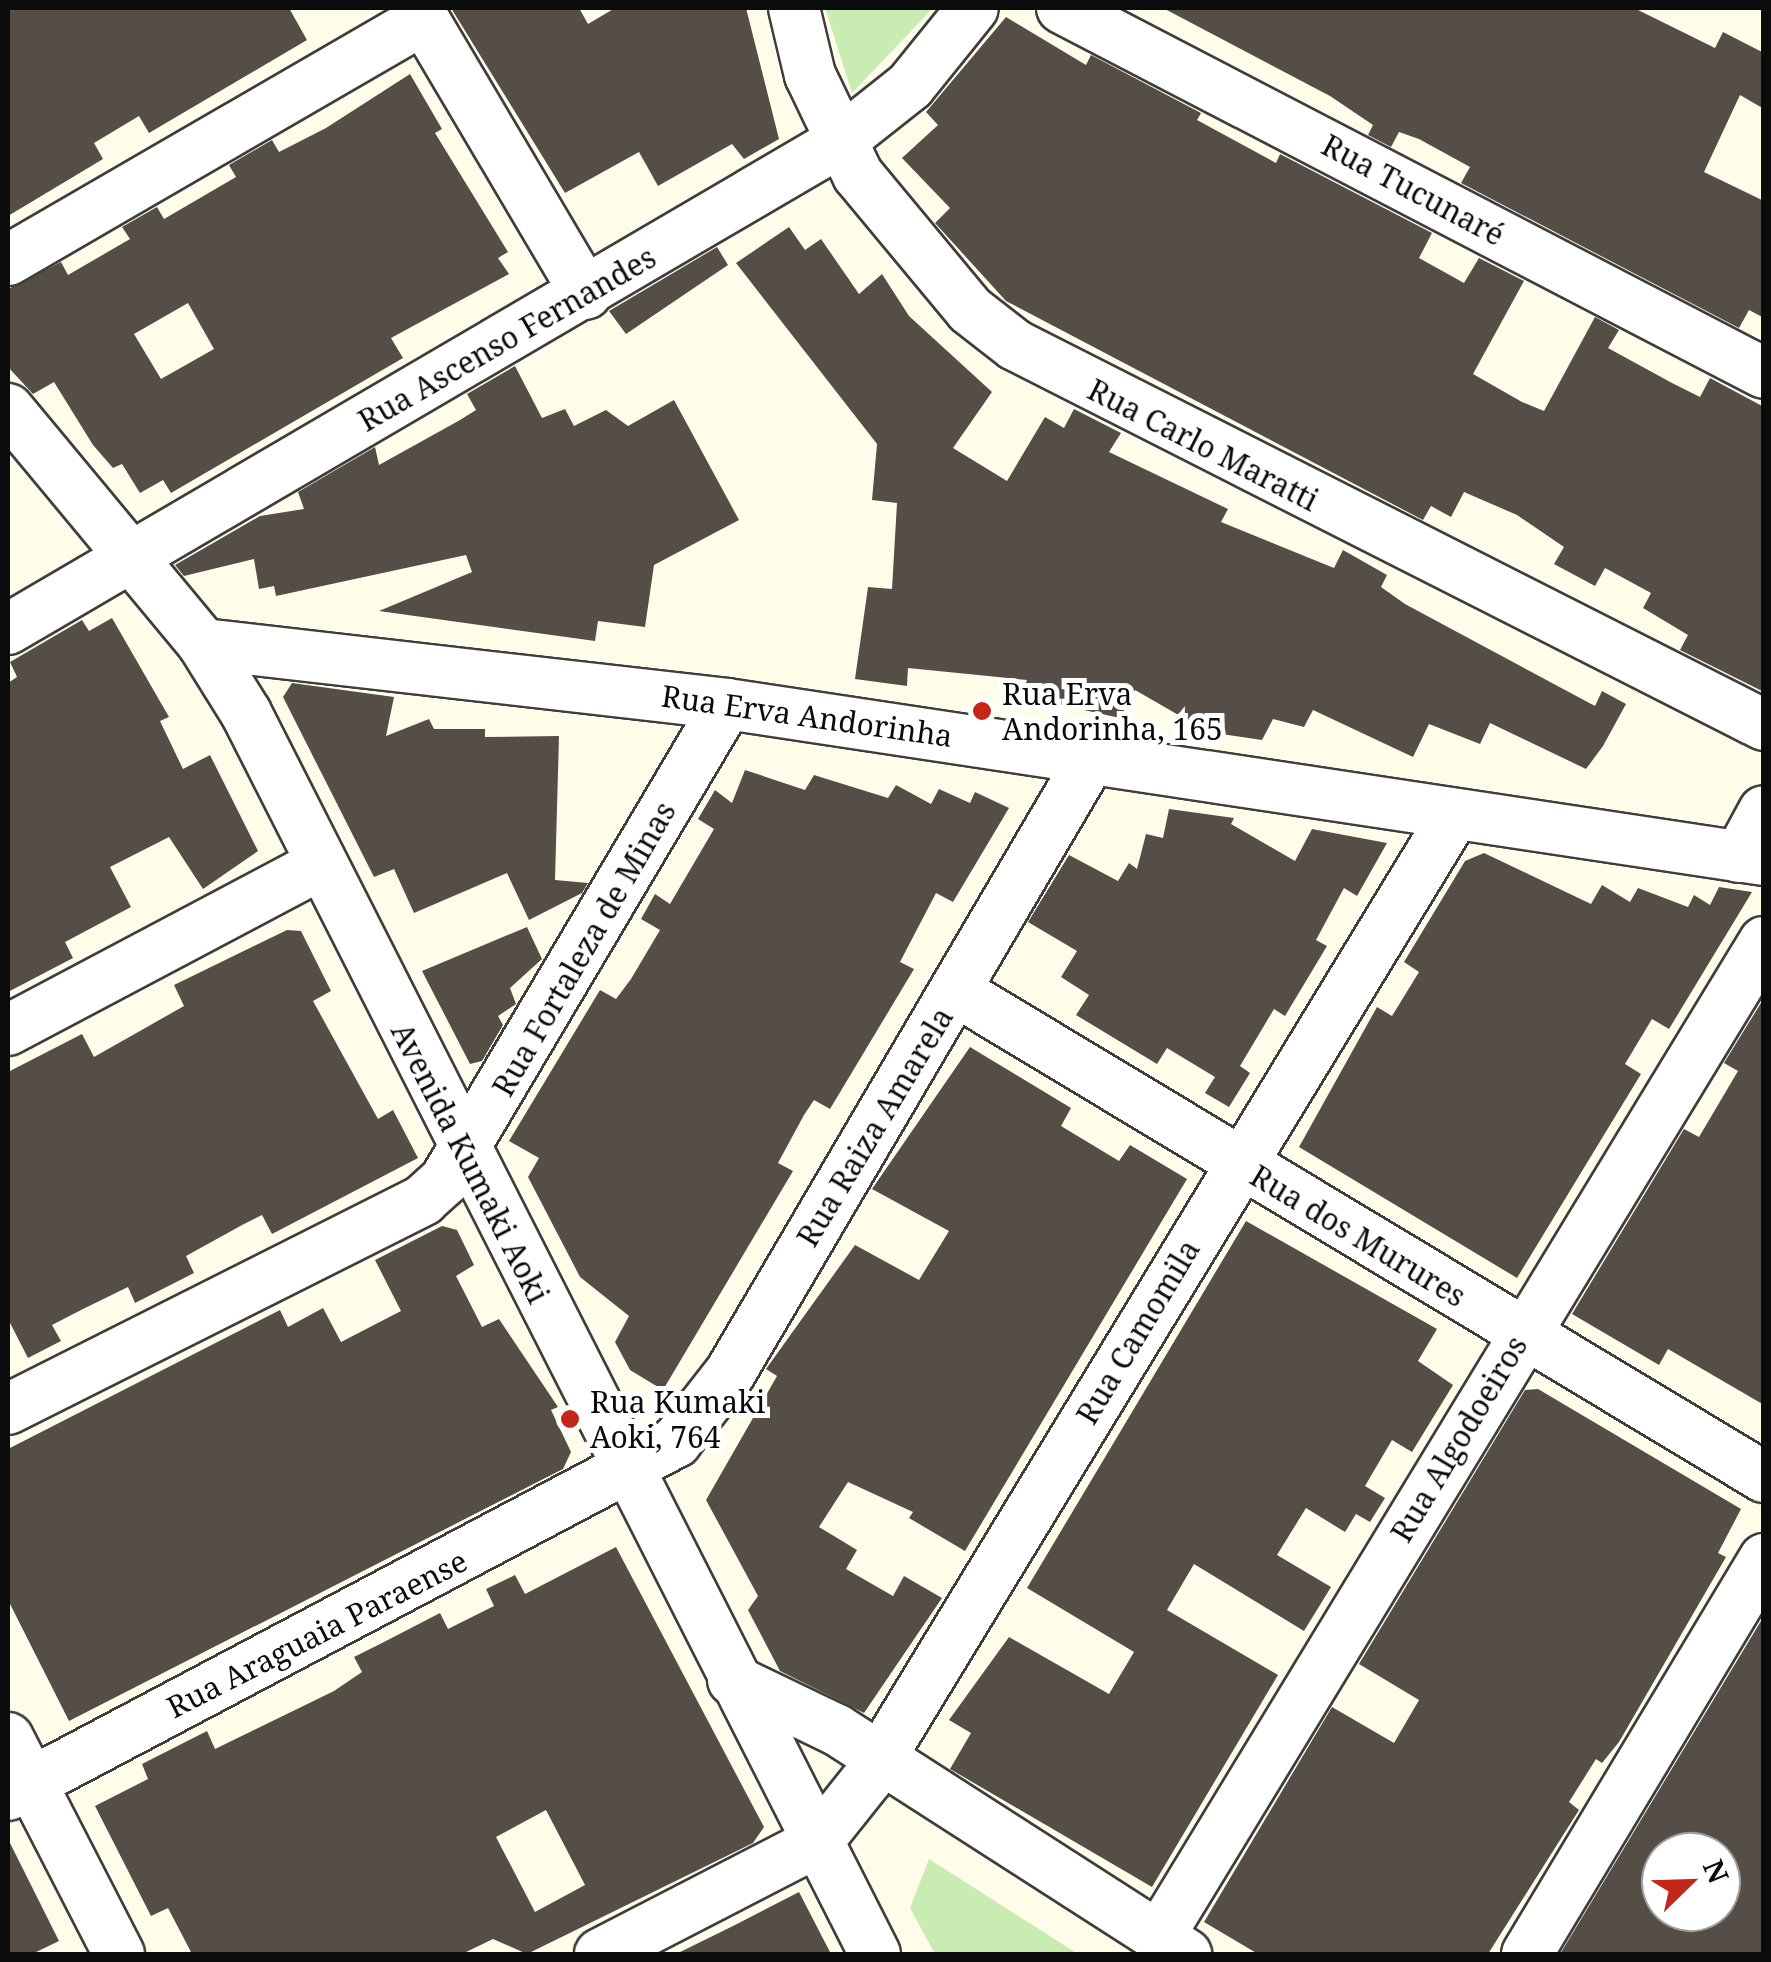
<!DOCTYPE html>
<html>
<head>
<meta charset="utf-8">
<style>
  body { margin:0 }
  #map { position:relative; width:1771px; height:1962px; overflow:hidden; background:#fffde9; font-family:"Noto Serif",serif }
  div>[style] { position:absolute }
  [style*='--x'] { left:calc(var(--x)*1px); top:calc(var(--y)*1px); width:calc(var(--w)*1px); rotate:calc(var(--a)*1deg) }
  .green>* { inset:0; background:#c8ecb1 }
  .building>* { inset:0; background:#554e47 }
  .roads { filter:drop-shadow(2px 0 #3e3e3e) drop-shadow(-2px 0 #3e3e3e) drop-shadow(0 2px #3e3e3e) drop-shadow(0 -2px #3e3e3e) }
  .minor>* { height:50px; margin:-25px; padding:0 25px; transform-origin:25px; border-radius:25px; background:#fff }
  .dots>* { width:28px; height:28px; translate:-50% -50%; box-sizing:border-box; border:5px solid #fff; border-radius:50% }
  span { translate:-50% -50%; white-space:nowrap; text-align:center; line-height:1.15; -webkit-text-stroke:10px #fff; paint-order:stroke }
  .street-label { font-size:30px; color:#0b0b0b }
  .poi-label { font-size:30px; color:#0b0b0b }
  .left { translate:0 -50%; text-align:left }
  .frame { position:absolute; inset:0; border:10px solid #0b0b0b; pointer-events:none }
  .north { position:absolute; left:1641px; top:1832px; width:100px; height:100px; box-sizing:border-box; background:#fff; border:2px solid #9d9d9d; border-radius:50%; rotate:67deg; font-size:28px; font-weight:700; line-height:40px; text-align:center; color:#0b0b0b }
  .north::after { content:''; display:block; margin:auto; width:35px; height:45px; background:#c4271a; clip-path:polygon(50% 0,100% 100%,50% 72%,0 100%) }
</style>
</head>
<body>
<div id="map">
  <div class="green">
    <i style="clip-path:polygon(825px 8px,933px 8px,852px 93px)"></i>
    <i style="clip-path:polygon(929px 1859px,1078px 1954px,935px 1954px,910px 1908px)"></i>
  </div>
  <div class="building">
    <i style="clip-path:polygon(8px 8px,289px 8px,307px 40px,149px 133px,139px 116px,94px 143px,103px 159px,8px 216px)"></i>
    <i style="clip-path:polygon(451px 8px,579px 8px,588px 24px,615px 8px,746px 8px,779px 139px,744px 159px,732px 144px,658px 186px,639px 152px,565px 193px)"></i>
    <i style="clip-path:polygon(1163px 8px,1634px 8px,1715px 48px,1723px 32px,1764px 53px,1764px 109px,1740px 95px,1704px 172px,1764px 201px,1764px 318px,1749px 310px,1739px 328px,1461px 183px,1470px 167px,1419px 139px,1399px 132px,1391px 147px,1368px 135px,1373px 125px,1330px 96px)"></i>
    <i style="clip-path:polygon(1006px 17px,1086px 65px,1091px 55px,1201px 113px,1197px 120px,1276px 163px,1280px 154px,1432px 233px,1419px 258px,1464px 283px,1479px 258px,1524px 281px,1473px 374px,1522px 402px,1544px 411px,1595px 317px,1619px 330px,1608px 348px,1672px 383px,1700px 397px,1710px 378px,1764px 407px,1764px 692px,1680px 650px,1688px 635px,1643px 608px,1651px 593px,1605px 568px,1595px 586px,1554px 564px,1564px 547px,1517px 515px,1464px 492px,1451px 517px,1431px 506px,1423px 520px,1006px 301px,935px 223px,950px 208px,902px 158px,938px 125px,926px 112px)"></i>
    <i style="clip-path:polygon(evenodd,410px 74px,442px 129px,435px 133px,508px 252px,498px 258px,509px 274px,391px 338px,403px 358px,171px 493px,163px 480px,140px 493px,122px 464px,113px 468px,93px 445px,54px 382px,33px 394px,8px 367px,8px 289px,61px 262px,68px 275px,130px 239px,122px 227px,157px 207px,164px 219px,236px 177px,229px 165px,272px 140px,279px 152px,326px 128px,410px 74px,188px 303px,214px 349px,161px 379px,134px 334px,188px 303px)"></i>
    <i style="clip-path:polygon(789px 227px,805px 250px,821px 239px,859px 294px,882px 274px,909px 316px,992px 392px,953px 448px,1007px 481px,1045px 417px,1064px 428px,1074px 409px,1121px 433px,1109px 452px,1228px 509px,1221px 522px,1334px 568px,1343px 550px,1387px 575px,1381px 587px,1405px 604px,1595px 706px,1602px 691px,1626px 704px,1603px 746px,1586px 769px,1490px 723px,1480px 744px,1429px 724px,1413px 757px,1313px 710px,1304px 727px,1273px 719px,1262px 740px,1208px 732px,1135px 690px,1120px 718px,1021px 696px,1027px 680px,908px 668px,907px 686px,855px 679px,868px 587px,892px 589px,897px 503px,872px 500px,877px 444px,736px 263px)"></i>
    <i style="clip-path:polygon(717px 247px,728px 265px,626px 334px,609px 311px)"></i>
    <i style="clip-path:polygon(515px 366px,542px 418px,565px 409px,574px 426px,606px 410px,628px 426px,674px 400px,739px 520px,654px 565px,645px 627px,598px 621px,595px 641px,379px 611px,472px 572px,466px 555px,276px 596px,274px 586px,259px 589px,254px 559px,184px 576px,175px 565px,260px 516px,304px 509px,298px 492px,375px 447px,379px 465px,460px 420px,476px 410px,467px 394px)"></i>
    <i style="clip-path:polygon(112px 618px,169px 717px,160px 721px,183px 769px,210px 755px,258px 851px,203px 889px,169px 837px,110px 867px,131px 907px,65px 942px,73px 958px,8px 992px,8px 683px,17px 677px,10px 662px,82px 620px,89px 631px)"></i>
    <i style="clip-path:polygon(292px 683px,394px 697px,386px 736px,429px 719px,434px 729px,485px 729px,485px 737px,559px 736px,555px 880px,588px 883px,582px 893px,529px 920px,507px 873px,414px 913px,394px 869px,374px 877px,283px 697px)"></i>
    <i style="clip-path:polygon(745px 770px,805px 790px,814px 775px,888px 798px,896px 785px,931px 804px,939px 789px,970px 803px,975px 792px,1009px 808px,953px 902px,936px 893px,900px 962px,914px 969px,830px 1109px,814px 1100px,804px 1115px,778px 1163px,793px 1171px,663px 1390px,630px 1370px,615px 1342px,629px 1316px,580px 1277px,528px 1177px,539px 1158px,509px 1141px,600px 990px,616px 999px,631px 979px,660px 930px,641px 919px,655px 894px,670px 904px,714px 829px,698px 819px,715px 790px,732px 803px)"></i>
    <i style="clip-path:polygon(1169px 809px,1234px 818px,1231px 824px,1295px 861px,1312px 829px,1387px 843px,1357px 896px,1344px 888px,1316px 940px,1327px 946px,1285px 1016px,1274px 1009px,1240px 1066px,1250px 1073px,1229px 1107px,1205px 1093px,1215px 1077px,1167px 1048px,1157px 1064px,1076px 1015px,1089px 995px,1061px 977px,1077px 951px,1028px 922px,1069px 855px,1118px 881px,1129px 863px,1137px 869px,1146px 834px,1163px 838px)"></i>
    <i style="clip-path:polygon(1484px 853px,1591px 904px,1602px 885px,1630px 902px,1638px 888px,1688px 907px,1694px 895px,1710px 905px,1719px 887px,1752px 892px,1669px 1029px,1652px 1019px,1625px 1064px,1641px 1074px,1517px 1278px,1299px 1147px,1377px 1007px,1392px 1016px,1419px 972px,1404px 962px,1465px 861px)"></i>
    <i style="clip-path:polygon(527px 927px,542px 959px,510px 988px,516px 1004px,498px 1016px,503px 1025px,482px 1061px,470px 1064px,422px 971px)"></i>
    <i style="clip-path:polygon(287px 930px,301px 931px,331px 991px,313px 1001px,378px 1119px,393px 1110px,418px 1158px,272px 1234px,262px 1215px,244px 1224px,186px 1256px,194px 1273px,135px 1303px,128px 1287px,83px 1309px,52px 1325px,61px 1341px,28px 1358px,8px 1319px,8px 1072px,82px 1034px,94px 1057px,184px 1006px,174px 985px)"></i>
    <i style="clip-path:polygon(1764px 998px,1764px 1405px,1668px 1349px,1659px 1365px,1572px 1314px,1684px 1129px,1699px 1137px,1738px 1071px,1724px 1063px)"></i>
    <i style="clip-path:polygon(970px 1047px,1071px 1108px,1061px 1126px,1119px 1161px,1130px 1145px,1187px 1179px,965px 1551px,909px 1518px,913px 1512px,848px 1482px,819px 1527px,857px 1550px,846px 1569px,893px 1596px,904px 1576px,942px 1598px,864px 1713px,780px 1671px,748px 1610px,758px 1596px,706px 1500px,777px 1376px,766px 1369px,855px 1245px,919px 1280px,949px 1231px,872px 1189px)"></i>
    <i style="clip-path:polygon(1246px 1221px,1437px 1329px,1418px 1361px,1453px 1385px,1412px 1452px,1392px 1440px,1365px 1486px,1385px 1498px,1370px 1522px,1356px 1514px,1345px 1532px,1306px 1508px,1277px 1555px,1331px 1587px,1304px 1631px,1194px 1564px,1167px 1610px,1278px 1675px,1152px 1887px,950px 1769px,971px 1733px,949px 1720px,1009px 1637px,1109px 1694px,1134px 1652px,1027px 1588px)"></i>
    <i style="clip-path:polygon(442px 1226px,457px 1230px,474px 1265px,456px 1276px,482px 1327px,499px 1319px,558px 1407px,551px 1410px,571px 1452px,563px 1469px,69px 1721px,8px 1600px,8px 1449px,280px 1310px,288px 1327px,323px 1308px,341px 1342px,401px 1311px,375px 1260px)"></i>
    <i style="clip-path:polygon(1538px 1389px,1741px 1509px,1718px 1553px,1726px 1557px,1619px 1742px,1602px 1763px,1596px 1759px,1569px 1802px,1579px 1810px,1488px 1954px,1258px 1954px,1204px 1922px,1332px 1707px,1394px 1743px,1419px 1700px,1359px 1664px,1525px 1390px)"></i>
    <i style="clip-path:polygon(evenodd,616px 1547px,764px 1827px,753px 1843px,527px 1954px,493px 1939px,462px 1954px,192px 1954px,168px 1908px,151px 1916px,95px 1806px,148px 1779px,142px 1764px,207px 1731px,215px 1749px,334px 1691px,362px 1672px,354px 1657px,382px 1643px,440px 1613px,448px 1629px,494px 1606px,486px 1589px,515px 1575px,525px 1594px,616px 1547px,546px 1810px,585px 1885px,535px 1912px,496px 1837px,546px 1810px)"></i>
    <i style="clip-path:polygon(evenodd,1764px 1616px,1764px 1954px,1560px 1954px,1615px 1863px,1764px 1616px,1661px 1852px,1721px 1852px,1721px 1912px,1661px 1912px,1661px 1852px)"></i>
    <i style="clip-path:polygon(8px 1839px,59px 1941px,32px 1954px,8px 1954px)"></i>
    <i style="clip-path:polygon(799px 1892px,831px 1954px,676px 1954px,735px 1925px)"></i>
  </div>
  <div class="roads">
    <div class="minor">
      <i style="--x:417;--y:8;--w:332;--a:59.4"></i>
      <i style="--x:794;--y:8;--w:69;--a:76.6"></i>
      <i style="--x:810;--y:75;--w:111;--a:64.4"></i>
      <i style="--x:858;--y:175;--w:175;--a:50.3"></i>
      <i style="--x:970;--y:310;--w:57;--a:37.9"></i>
      <i style="--x:1015;--y:345;--w:840;--a:26.9"></i>
      <i style="--x:1062;--y:8;--w:791;--a:27.47"></i>
      <i style="--x:8;--y:260;--w:480;--a:-30.1"></i>
      <i style="--x:8;--y:409;--w:305;--a:50.3"></i>
      <i style="--x:203;--y:644;--w:81;--a:58.1"></i>
      <i style="--x:246;--y:713;--w:1391;--a:63.12"></i>
      <i style="--x:8;--y:629;--w:962;--a:-30.35"></i>
      <i style="--x:838;--y:143;--w:92;--a:-38.4"></i>
      <i style="--x:910;--y:86;--w:100;--a:-51.1"></i>
      <i style="--x:203;--y:644;--w:527;--a:6.53"></i>
      <i style="--x:727;--y:704;--w:1049;--a:8.56"></i>
      <i style="--x:1739;--y:857;--w:52;--a:-61.5"></i>
      <i style="--x:956;--y:991;--w:943;--a:31.03"></i>
      <i style="--x:8;--y:1030;--w:354;--a:-27.9"></i>
      <i style="--x:8;--y:1409;--w:465;--a:-26.7"></i>
      <i style="--x:423;--y:1200;--w:30;--a:-42"></i>
      <i style="--x:445;--y:1180;--w:553;--a:-59.36"></i>
      <i style="--x:733;--y:1680;--w:115;--a:25.7"></i>
      <i style="--x:837;--y:1730;--w:415;--a:32.7"></i>
      <i style="--x:8;--y:1738;--w:243;--a:62.8"></i>
      <i style="--x:8;--y:1795;--w:756;--a:-27.85"></i>
      <i style="--x:676;--y:1442;--w:88;--a:-52"></i>
      <i style="--x:730;--y:1373;--w:717;--a:-59.57"></i>
      <i style="--x:1158;--y:1938;--w:1166;--a:-58.68"></i>
      <i style="--x:600;--y:1954;--w:244;--a:-27.3"></i>
      <i style="--x:817;--y:1842;--w:82;--a:-51.4"></i>
      <i style="--x:868;--y:1778;--w:1125;--a:-58.67"></i>
      <i style="--x:1527;--y:1954;--w:461;--a:-59"></i>
    </div>
  </div>
  <div class="dots">
    <i style="left:982px;top:711px;background:#c4271a"></i>
    <i style="left:570px;top:1419px;background:#c4271a"></i>
  </div>
  <div class="street-label">
    <span style="left:1413px;top:190px;rotate:28deg">Rua Tucunaré</span>
    <span style="left:507px;top:339px;rotate:-30deg">Rua Ascenso Fernandes</span>
    <span style="left:1203px;top:445px;rotate:27deg">Rua Carlo Maratti</span>
    <span style="left:807px;top:716px;rotate:8deg">Rua Erva Andorinha</span>
    <span style="left:584px;top:949px;rotate:-60deg">Rua Fortaleza de Minas</span>
    <span style="left:875px;top:1127px;rotate:-59deg">Rua Raiza Amarela</span>
    <span style="left:470px;top:1163px;rotate:63deg">Avenida Kumaki Aoki</span>
    <span style="left:1358px;top:1236px;rotate:31deg">Rua dos Murures</span>
    <span style="left:1138px;top:1332px;rotate:-59deg">Rua Camomila</span>
    <span style="left:1459px;top:1439px;rotate:-59deg">Rua Algodoeiros</span>
    <span style="left:317px;top:1634px;rotate:-27deg">Rua Araguaia Paraense</span>
  </div>
  <div class="poi-label">
    <span class="left" style="left:1002px;top:711px">Rua Erva<br>Andorinha, 165</span>
    <span class="left" style="left:590px;top:1419px">Rua Kumaki<br>Aoki, 764</span>
  </div>
  <div class="frame"></div>
  <div class="north">N</div>
</div>
</body>
</html>
